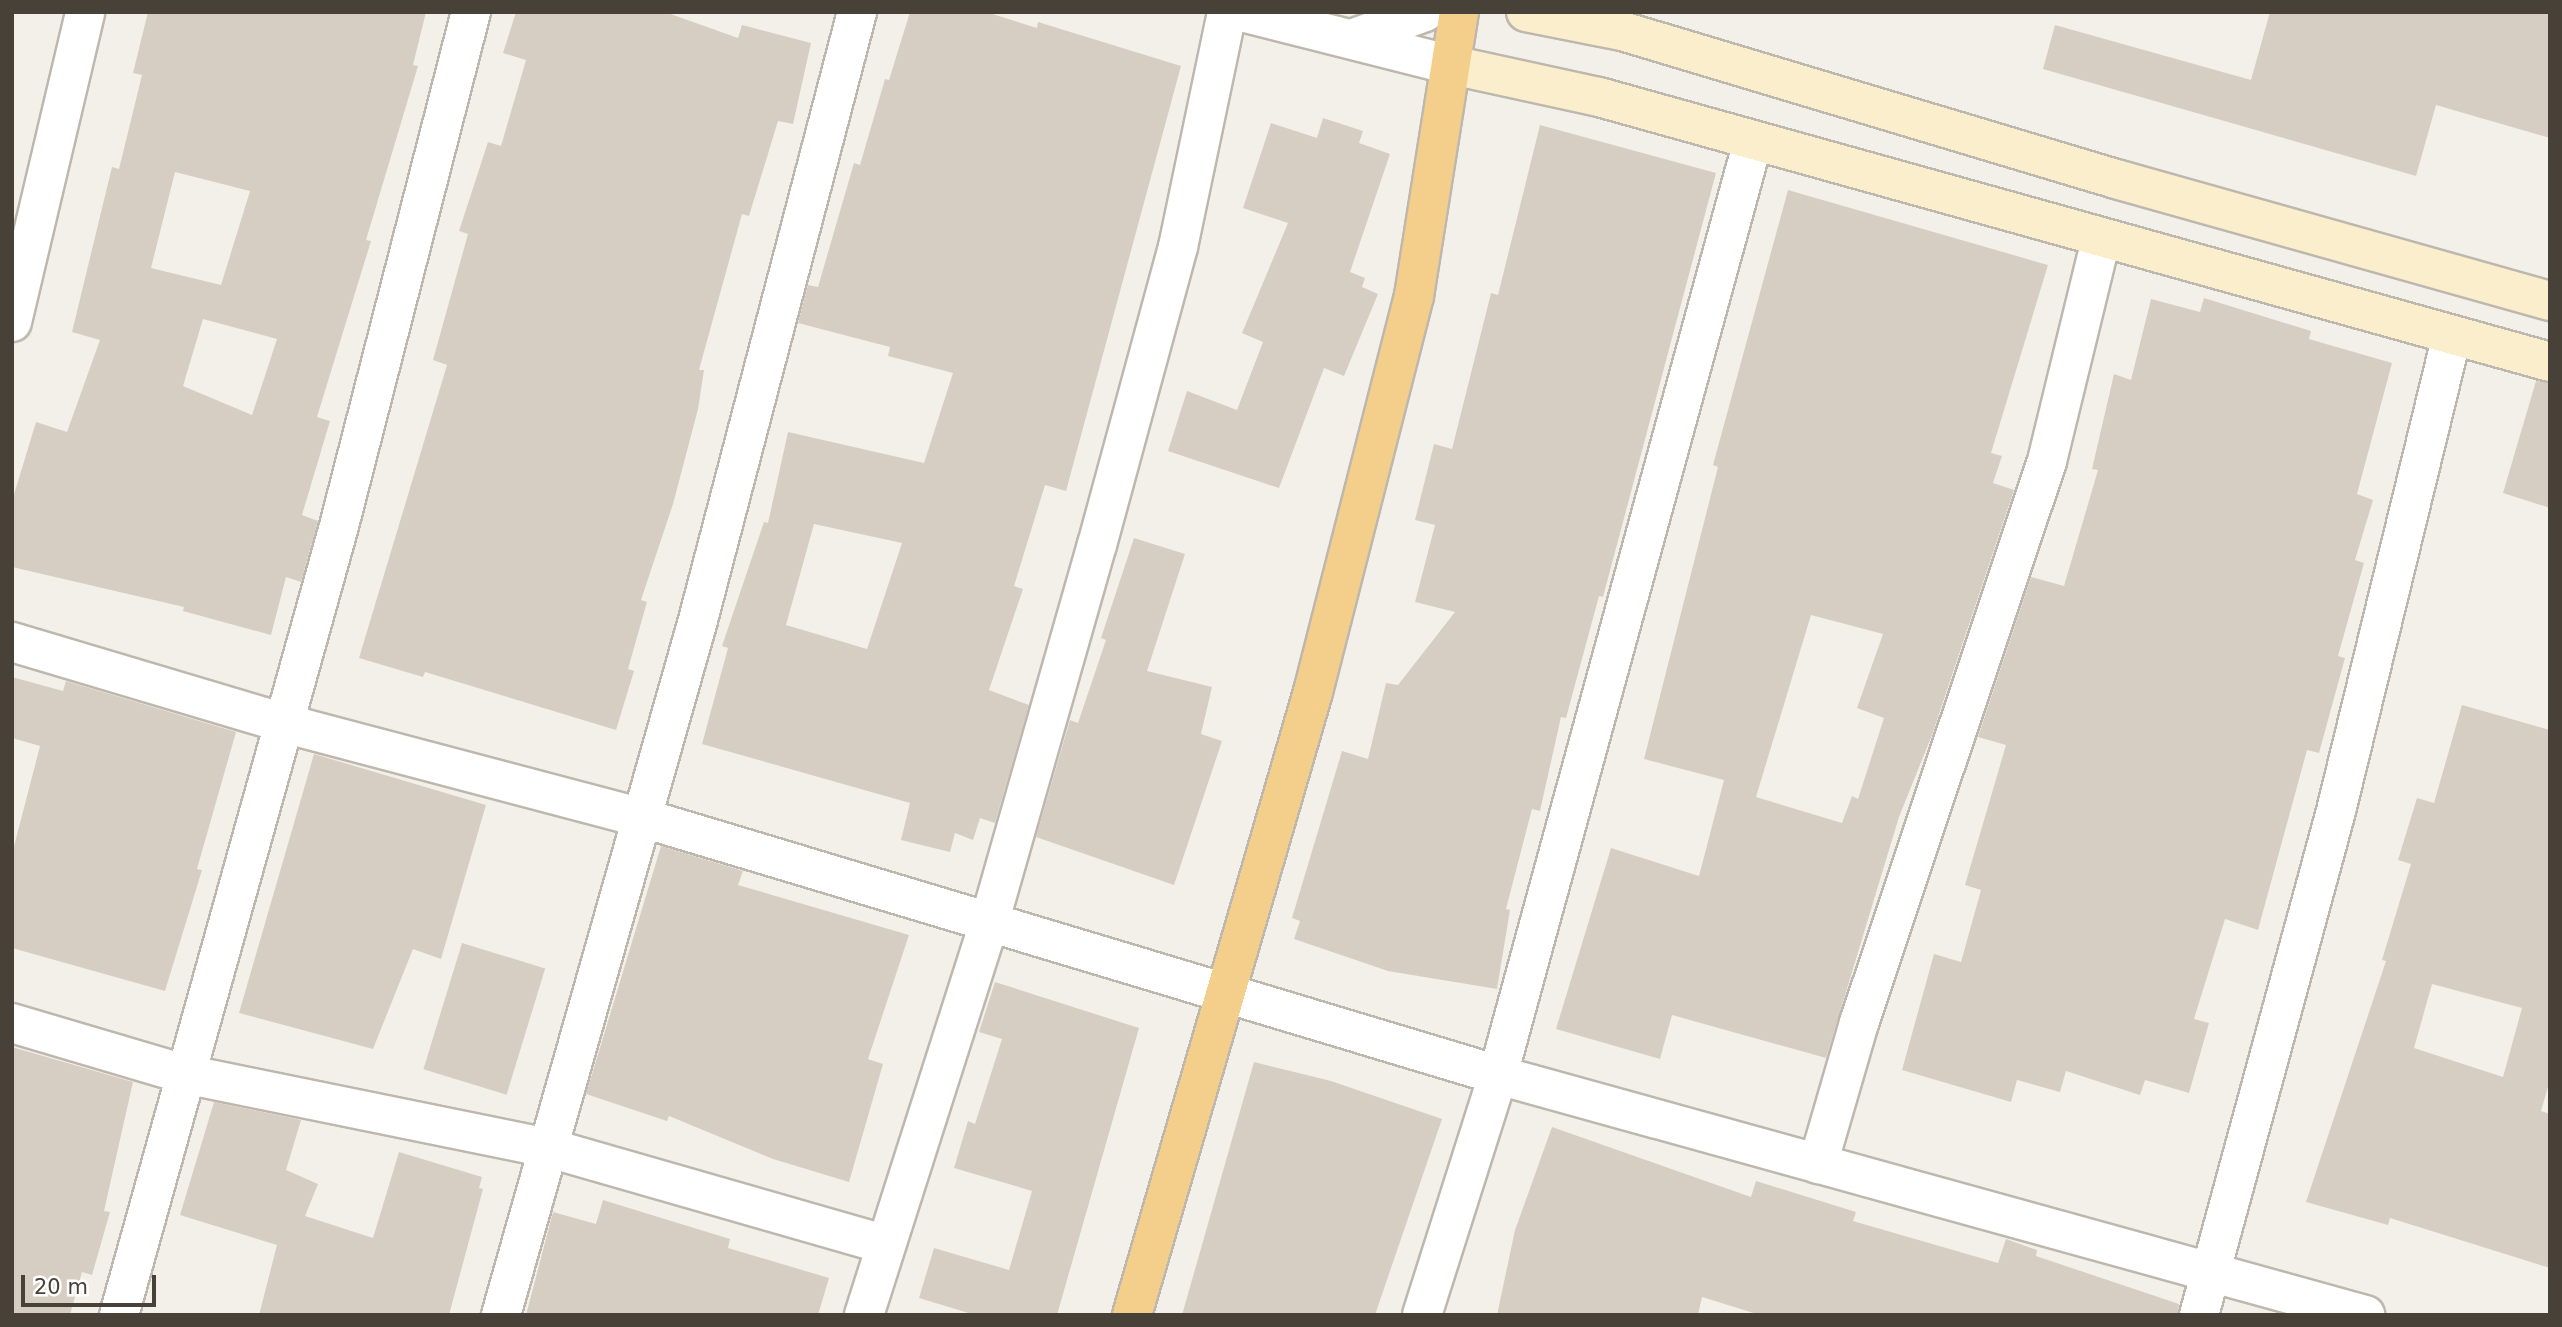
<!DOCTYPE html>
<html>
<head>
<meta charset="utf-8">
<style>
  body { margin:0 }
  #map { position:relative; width:2562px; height:1327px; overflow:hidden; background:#f3f0ea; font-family:"DejaVu Sans",sans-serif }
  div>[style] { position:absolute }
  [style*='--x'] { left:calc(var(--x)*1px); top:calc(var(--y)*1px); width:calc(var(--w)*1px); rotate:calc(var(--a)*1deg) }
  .building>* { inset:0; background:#d7cec3; transform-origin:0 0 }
  .roads { filter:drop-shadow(2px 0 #beb7ad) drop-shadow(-2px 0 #beb7ad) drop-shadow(0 2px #beb7ad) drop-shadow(0 -2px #beb7ad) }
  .minor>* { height:38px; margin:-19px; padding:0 19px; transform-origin:19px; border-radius:19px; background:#fff }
  .tertiary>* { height:38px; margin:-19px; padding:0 19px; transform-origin:19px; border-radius:19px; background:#fff }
  .secondary>* { height:38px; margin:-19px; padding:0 19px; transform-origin:19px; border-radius:19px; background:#faeecd }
  .trunk>* { height:38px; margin:-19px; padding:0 19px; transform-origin:19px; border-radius:19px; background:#f4cf8b }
  span { translate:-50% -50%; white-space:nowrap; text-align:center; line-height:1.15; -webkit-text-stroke:6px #fff; paint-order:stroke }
  .frame { position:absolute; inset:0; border:14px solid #474138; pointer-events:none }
  .scale { position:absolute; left:21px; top:1275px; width:135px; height:32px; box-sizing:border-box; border:4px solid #474138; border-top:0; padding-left:9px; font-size:21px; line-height:24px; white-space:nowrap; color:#474138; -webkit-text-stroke:5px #fff; paint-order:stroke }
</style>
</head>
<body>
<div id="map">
  <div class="building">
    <i style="clip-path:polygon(evenodd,148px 12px,426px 12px,413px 65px,418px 66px,366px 240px,371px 241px,317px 417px,330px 421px,302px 515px,318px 521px,301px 582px,286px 577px,271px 635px,183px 611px,184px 607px,12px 567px,12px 501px,36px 422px,67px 432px,100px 340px,72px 332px,112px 167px,119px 169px,142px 75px,133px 73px,148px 12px,175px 172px,250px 191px,221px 285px,151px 268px,175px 172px,148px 12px,203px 319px,277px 339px,252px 415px,183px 386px,203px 319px)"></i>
    <i style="clip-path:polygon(516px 12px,665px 12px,738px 38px,742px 25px,811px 43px,793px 124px,778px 121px,749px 216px,742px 214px,699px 370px,704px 370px,698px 409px,673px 504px,641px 600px,647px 602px,628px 669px,634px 671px,616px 730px,425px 672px,423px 677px,359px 658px,447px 365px,433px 360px,468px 234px,459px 231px,488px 142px,501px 146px,526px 60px,503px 53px)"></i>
    <i style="clip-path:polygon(evenodd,910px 12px,986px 12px,1037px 28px,1038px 22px,1181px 66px,1066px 491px,1045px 485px,1014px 586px,1023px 589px,989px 690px,1029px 705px,995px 823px,980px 818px,973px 840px,955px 833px,950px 852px,901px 840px,910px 803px,702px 744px,728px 648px,722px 646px,764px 522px,768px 523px,788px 432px,924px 463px,953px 373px,888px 356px,890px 347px,798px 323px,808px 285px,818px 287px,854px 163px,860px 165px,885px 79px,889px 80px,910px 12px,814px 524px,902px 543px,867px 649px,786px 625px,814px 524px)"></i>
    <i style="clip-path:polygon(2270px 12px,2550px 12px,2550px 138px,2436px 105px,2416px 176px,2043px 69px,2055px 25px,2251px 80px)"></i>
    <i style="clip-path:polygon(1323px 118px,1363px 131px,1359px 143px,1390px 154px,1350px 272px,1365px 278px,1362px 287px,1378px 294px,1344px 376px,1324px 368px,1279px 488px,1168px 451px,1187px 391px,1237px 410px,1263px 342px,1242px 333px,1288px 223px,1243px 208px,1271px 123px,1317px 138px)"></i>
    <i style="clip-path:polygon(1540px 125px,1716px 173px,1603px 597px,1599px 596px,1566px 718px,1561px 717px,1540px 811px,1532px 809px,1506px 909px,1510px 910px,1497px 989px,1388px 971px,1294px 939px,1300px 921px,1292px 918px,1342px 751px,1368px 759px,1386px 683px,1398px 685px,1455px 612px,1415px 602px,1435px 525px,1415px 520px,1434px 444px,1452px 449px,1491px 293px,1498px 295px)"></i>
    <i style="clip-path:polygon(evenodd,1788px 190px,2048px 265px,1991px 453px,2002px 456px,1993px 483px,2014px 490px,1932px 735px,1899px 817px,1826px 1058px,1672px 1015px,1660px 1059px,1556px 1029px,1611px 848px,1699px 876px,1724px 780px,1644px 759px,1718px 467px,1713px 465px,1788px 190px,1811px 615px,1883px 634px,1857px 708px,1884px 718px,1858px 799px,1852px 796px,1842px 823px,1756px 797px,1811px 615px)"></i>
    <i style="clip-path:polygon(2204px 298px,2311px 331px,2309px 339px,2392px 363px,2357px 494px,2373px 500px,2355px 560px,2364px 563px,2338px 656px,2345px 658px,2319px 753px,2307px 750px,2258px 930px,2225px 919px,2194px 1019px,2209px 1023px,2189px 1093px,2145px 1080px,2140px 1095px,2066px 1071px,2060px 1092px,2017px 1080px,2011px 1102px,1902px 1070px,1934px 954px,1961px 962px,1981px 890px,1965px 885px,2006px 745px,1978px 737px,2031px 577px,2064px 586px,2098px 470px,2092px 469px,2114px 374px,2131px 380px,2151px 299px,2200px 312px)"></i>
    <i style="clip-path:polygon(2536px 381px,2550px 383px,2550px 508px,2503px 493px)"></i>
    <i style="clip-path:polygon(1134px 538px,1185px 554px,1147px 671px,1212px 687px,1201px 734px,1222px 741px,1174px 885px,1036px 837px,1070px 720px,1078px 723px,1106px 640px,1101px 638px)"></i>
    <i style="clip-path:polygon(12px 677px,63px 691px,66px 681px,236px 732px,197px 869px,202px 870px,165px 991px,12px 948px,12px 854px,40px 746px,12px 738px)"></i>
    <i style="clip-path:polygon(evenodd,2462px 705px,2550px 730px,2550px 1080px,2541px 1111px,2550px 1114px,2550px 1268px,2390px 1218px,2388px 1225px,2306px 1202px,2386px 961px,2382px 960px,2411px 864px,2398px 860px,2417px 798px,2434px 803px,2462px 705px,2432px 984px,2522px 1008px,2503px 1077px,2414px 1048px,2432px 984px)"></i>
    <i style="clip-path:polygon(314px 754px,486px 805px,441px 959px,413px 949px,373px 1049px,239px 1013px)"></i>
    <i style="clip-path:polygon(661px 846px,743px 871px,738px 885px,909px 935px,868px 1059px,883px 1064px,849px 1182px,773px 1159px,669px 1116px,667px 1121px,586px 1094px)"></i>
    <i style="left:462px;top:943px;width:87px;height:132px;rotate:17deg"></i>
    <i style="clip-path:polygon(995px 982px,1139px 1028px,1057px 1315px,975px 1315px,919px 1298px,934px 1248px,1009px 1270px,1032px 1191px,954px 1168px,968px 1121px,975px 1124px,1002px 1039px,979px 1032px)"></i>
    <i style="clip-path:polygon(12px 1047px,133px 1082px,104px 1211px,110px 1212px,92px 1275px,82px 1272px,70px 1315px,12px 1315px)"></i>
    <i style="clip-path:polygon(1254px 1062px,1331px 1081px,1442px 1119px,1375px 1315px,1182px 1315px)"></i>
    <i style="clip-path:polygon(214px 1102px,301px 1120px,286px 1170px,318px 1184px,305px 1216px,373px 1238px,399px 1152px,482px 1177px,479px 1188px,483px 1189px,449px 1315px,259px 1315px,277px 1245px,180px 1215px)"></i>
    <i style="clip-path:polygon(1552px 1127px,1751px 1197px,1756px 1181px,1856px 1212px,1853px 1221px,1998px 1263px,2006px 1239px,2037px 1250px,2036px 1256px,2179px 1304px,2178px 1315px,1760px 1315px,1702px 1297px,1698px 1315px,1497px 1315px,1515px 1230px)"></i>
    <i style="clip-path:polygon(603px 1200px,730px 1239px,728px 1248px,829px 1278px,818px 1315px,526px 1315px,553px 1212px,596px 1224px)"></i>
  </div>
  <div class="roads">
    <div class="minor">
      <i style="--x:12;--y:322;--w:318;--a:-76.7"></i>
      <i style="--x:12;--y:642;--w:283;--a:16.6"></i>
      <i style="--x:283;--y:723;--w:372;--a:14.8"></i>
      <i style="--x:643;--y:818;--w:893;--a:16.73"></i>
      <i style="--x:1498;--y:1075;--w:900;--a:15.47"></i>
      <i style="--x:12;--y:1023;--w:179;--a:16.5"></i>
      <i style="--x:184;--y:1074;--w:372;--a:11.5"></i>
      <i style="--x:549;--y:1148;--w:348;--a:16"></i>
      <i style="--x:1818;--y:1164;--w:147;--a:-73.8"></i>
      <i style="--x:1859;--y:1023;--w:593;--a:-71.5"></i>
      <i style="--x:2047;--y:461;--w:228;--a:-76.3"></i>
      <i style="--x:119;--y:1315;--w:819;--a:-74.42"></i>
      <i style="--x:339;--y:526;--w:531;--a:-75.6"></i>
      <i style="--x:501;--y:1315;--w:722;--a:-74.17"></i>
      <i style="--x:698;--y:620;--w:628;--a:-75.34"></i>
      <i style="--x:864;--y:1315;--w:415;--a:-72.3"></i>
      <i style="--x:990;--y:920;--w:390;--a:-74.1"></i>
      <i style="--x:1097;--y:545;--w:309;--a:-74.8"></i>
      <i style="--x:1178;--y:247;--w:240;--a:-78.2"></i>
      <i style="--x:1422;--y:1315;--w:252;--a:-72.4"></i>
      <i style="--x:1498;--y:1075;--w:968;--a:-74.73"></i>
      <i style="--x:2199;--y:1315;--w:522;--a:-74.79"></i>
      <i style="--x:2336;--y:811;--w:490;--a:-76.3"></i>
    </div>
    <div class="tertiary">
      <i style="--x:1242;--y:12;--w:217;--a:14.2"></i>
      <i style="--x:1354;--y:38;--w:76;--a:-20.1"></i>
    </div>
    <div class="secondary">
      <i style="--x:1526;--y:12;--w:98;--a:11.2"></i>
      <i style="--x:1622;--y:31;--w:516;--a:16.68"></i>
      <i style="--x:2116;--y:179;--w:451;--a:15.7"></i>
      <i style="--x:1452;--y:65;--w:150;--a:12.3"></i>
      <i style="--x:1599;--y:97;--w:987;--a:15.57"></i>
    </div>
    <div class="trunk">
      <i style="--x:1132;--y:1315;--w:649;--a:-73.8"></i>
      <i style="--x:1313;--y:692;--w:409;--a:-75.7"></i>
      <i style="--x:1414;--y:296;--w:288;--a:-81"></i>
    </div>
  </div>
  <div class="frame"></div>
  <div class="scale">20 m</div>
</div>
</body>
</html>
